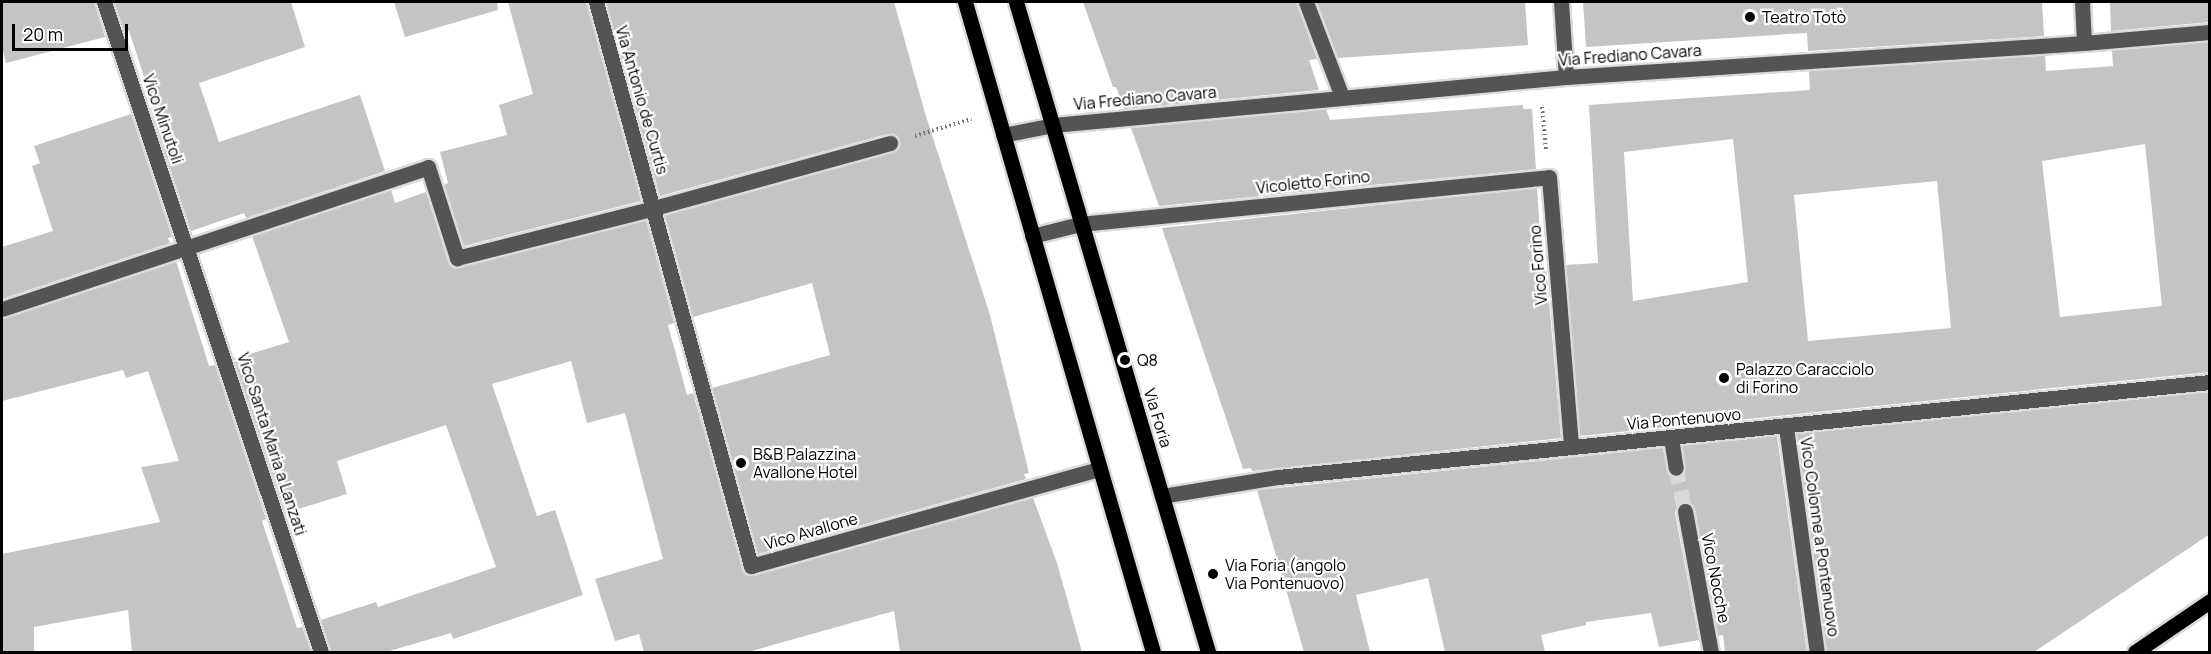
<!DOCTYPE html>
<html>
<head>
<meta charset="utf-8">
<style>
  body { margin:0 }
  #map { position:relative; width:2211px; height:654px; overflow:hidden; background:#fff; font-family:Manrope,sans-serif }
  div>[style] { position:absolute }
  [style*='--x'] { left:calc(var(--x)*1px); top:calc(var(--y)*1px); width:calc(var(--w)*1px); rotate:calc(var(--a)*1deg) }
  .building>* { inset:0; background:#c4c4c4 }
  .minor-tunnel>* { height:15px; margin-top:-7.5px; transform-origin:0; background:repeating-linear-gradient(90deg,#d9d9d9 0 15px,transparent 0 23px) }
  .path>* { height:4px; margin-top:-2px; transform-origin:0; background:repeating-linear-gradient(90deg,#767676 0 1.5px,transparent 0 4.5px) }
  .roads { filter:drop-shadow(2px 0 #dbdbdb) drop-shadow(-2px 0 #dbdbdb) drop-shadow(0 2px #dbdbdb) drop-shadow(0 -2px #dbdbdb) }
  .minor>* { height:15px; margin:-7.5px; padding:0 7.5px; transform-origin:7.5px; border-radius:7.5px; background:#545454 }
  .major>* { height:15px; margin:-7.5px; padding:0 7.5px; transform-origin:7.5px; border-radius:7.5px; background:#000 }
  .dots>* { width:16px; height:16px; translate:-50% -50%; box-sizing:border-box; border:3px solid #fff; border-radius:50% }
  span { translate:-50% -50%; white-space:nowrap; text-align:center; line-height:1.15; -webkit-text-stroke:4.5px #fff; paint-order:stroke }
  .poi-label { font-size:16px; color:#000 }
  .left { translate:0 -50%; text-align:left }
  .street-label { font-size:16px; color:#000 }
  .frame { position:absolute; inset:0; border:3px solid #000; pointer-events:none }
  .scale { position:absolute; left:12px; top:24px; width:116px; height:27px; box-sizing:border-box; border:3px solid #000; border-top:0; padding-left:8px; font-size:18px; line-height:21px; white-space:nowrap; color:#000; -webkit-text-stroke:4px #fff; paint-order:stroke }
</style>
</head>
<body>
<div id="map">
  <div class="building">
    <i style="clip-path:polygon(2px 2px,94px 2px,105px 37px,6px 63px,2px 46px)"></i>
    <i style="clip-path:polygon(114px 2px,291px 2px,305px 47px,199px 83px,219px 142px,360px 95px,385px 171px,246px 218px,244px 213px,191px 231px,150px 108px,154px 107px,129px 31px,124px 32px)"></i>
    <i style="clip-path:polygon(394px 2px,497px 2px,498px 10px,405px 37px)"></i>
    <i style="clip-path:polygon(508px 2px,586px 2px,641px 201px,464px 246px,444px 185px,448px 183px,440px 152px,507px 135px,499px 105px,533px 94px)"></i>
    <i style="clip-path:polygon(606px 2px,894px 2px,925px 113px,990px 315px,1029px 473px,1024px 474px,1026px 479px,758px 554px,712px 388px,830px 355px,812px 283px,693px 317px,665px 215px,893px 152px,899px 146px,899px 140px,893px 134px,887px 134px,660px 196px)"></i>
    <i style="clip-path:polygon(1083px 2px,1296px 2px,1317px 59px,1309px 60px,1319px 90px,1124px 109px,1116px 87px,1113px 87px)"></i>
    <i style="clip-path:polygon(1316px 2px,1525px 2px,1528px 45px,1338px 58px)"></i>
    <i style="clip-path:polygon(1583px 2px,2042px 2px,2044px 36px,1808px 51px,1807px 33px,1586px 47px)"></i>
    <i style="clip-path:polygon(2110px 2px,2210px 2px,2210px 22px,2111px 31px)"></i>
    <i style="clip-path:polygon(evenodd,2210px 42px,2210px 372px,1580px 436px,1566px 265px,1598px 263px,1589px 105px,1810px 90px,1809px 71px,2045px 55px,2046px 71px,2113px 66px,2112px 50px,2210px 42px,1733px 139px,1748px 282px,1633px 301px,1624px 152px,1733px 139px,2210px 42px,2145px 144px,2162px 306px,2060px 317px,2042px 161px,2145px 144px,2210px 42px,1937px 181px,1951px 328px,1808px 341px,1794px 195px,1937px 181px)"></i>
    <i style="clip-path:polygon(1523px 105px,1523px 109px,1532px 109px,1536px 169px,1159px 206px,1131px 128px,1326px 109px,1330px 120px)"></i>
    <i style="clip-path:polygon(131px 114px,172px 237px,168px 238px,170px 243px,2px 299px,2px 247px,53px 231px,32px 166px,40px 163px,34px 146px)"></i>
    <i style="clip-path:polygon(1537px 188px,1542px 266px,1546px 266px,1561px 438px,1252px 471px,1251px 468px,1243px 469px,1162px 228px)"></i>
    <i style="clip-path:polygon(391px 190px,395px 203px,426px 192px,448px 261px,455px 268px,646px 220px,674px 323px,668px 325px,687px 395px,693px 393px,745px 573px,754px 575px,1033px 498px,1057px 563px,1082px 652px,900px 652px,894px 611px,748px 652px,644px 652px,639px 634px,615px 641px,595px 579px,663px 559px,625px 413px,587px 423px,571px 361px,492px 384px,537px 516px,555px 510px,583px 595px,453px 639px,451px 633px,386px 652px,331px 652px,321px 620px,376px 602px,378px 607px,496px 567px,446px 425px,337px 461px,347px 494px,285px 513px,233px 359px,289px 342px,252px 236px)"></i>
    <i style="clip-path:polygon(176px 261px,209px 366px,215px 365px,266px 519px,262px 521px,297px 628px,302px 627px,311px 652px,132px 652px,128px 610px,34px 627px,34px 652px,2px 652px,2px 554px,160px 522px,141px 467px,179px 461px,148px 371px,126px 378px,123px 370px,2px 401px,2px 319px)"></i>
    <i style="clip-path:polygon(2210px 392px,2210px 534px,2034px 652px,1827px 652px,1797px 434px)"></i>
    <i style="clip-path:polygon(1777px 436px,1807px 652px,1725px 652px,1723px 635px,1718px 636px,1695px 509px,1692px 504px,1684px 501px,1678px 504px,1675px 513px,1699px 640px,1659px 647px,1651px 613px,1586px 622px,1586px 625px,1541px 635px,1545px 652px,1445px 652px,1428px 578px,1356px 595px,1370px 652px,1304px 652px,1257px 490px,1663px 448px,1668px 474px,1677px 478px,1685px 471px,1682px 446px)"></i>
  </div>
  <div class="minor-tunnel">
    <i style="--x:1676;--y:468;--w:44;--a:78.2"></i>
  </div>
  <div class="path">
    <i style="--x:1542;--y:107;--w:43;--a:84.7"></i>
    <i style="--x:915;--y:136;--w:59;--a:-16.9"></i>
  </div>
  <div class="roads">
    <div class="minor">
      <i style="--x:104;--y:2;--w:685;--a:71.54"></i>
      <i style="--x:596;--y:2;--w:585;--a:74.63"></i>
      <i style="--x:751;--y:566;--w:361;--a:-15.6"></i>
      <i style="--x:1306;--y:2;--w:102;--a:69.2"></i>
      <i style="--x:1561;--y:2;--w:75;--a:86.2"></i>
      <i style="--x:2082;--y:2;--w:41;--a:87.2"></i>
      <i style="--x:1003;--y:135;--w:51;--a:-11.3"></i>
      <i style="--x:1053;--y:125;--w:515;--a:-5.35"></i>
      <i style="--x:1566;--y:77;--w:519;--a:-3.76"></i>
      <i style="--x:2084;--y:43;--w:126;--a:-5"></i>
      <i style="--x:1032;--y:236;--w:49;--a:-14"></i>
      <i style="--x:1080;--y:224;--w:471;--a:-5.7"></i>
      <i style="--x:1549;--y:177;--w:271;--a:85.3"></i>
      <i style="--x:2;--y:309;--w:449;--a:-18.4"></i>
      <i style="--x:428;--y:167;--w:96;--a:72.3"></i>
      <i style="--x:457;--y:258;--w:203;--a:-14.2"></i>
      <i style="--x:654;--y:208;--w:245;--a:-15.4"></i>
      <i style="--x:1786;--y:427;--w:227;--a:82.2"></i>
      <i style="--x:1671;--y:438;--w:30;--a:81"></i>
      <i style="--x:1162;--y:496;--w:118;--a:-9.3"></i>
      <i style="--x:1278;--y:477;--w:937;--a:-5.82"></i>
      <i style="--x:1685;--y:511;--w:143;--a:79.6"></i>
    </div>
    <div class="major">
      <i style="--x:965;--y:2;--w:677;--a:73.87"></i>
      <i style="--x:1016;--y:2;--w:678;--a:73.54"></i>
      <i style="--x:2135;--y:652;--w:91;--a:-34.2"></i>
    </div>
  </div>
  <div class="dots">
    <i style="left:1750px;top:17px;background:#000"></i>
    <i style="left:1125px;top:360px;background:#000"></i>
    <i style="left:1724px;top:378px;background:#000"></i>
    <i style="left:741px;top:463px;background:#000"></i>
    <i style="left:1213px;top:574px;background:#000"></i>
  </div>
  <div class="poi-label">
    <span class="left" style="left:1762px;top:17px">Teatro Totò</span>
    <span class="left" style="left:1137px;top:360px">Q8</span>
    <span class="left" style="left:1736px;top:378px">Palazzo Caracciolo<br>di Forino</span>
    <span class="left" style="left:753px;top:463px">B&amp;B Palazzina<br>Avallone Hotel</span>
    <span class="left" style="left:1225px;top:574px">Via Foria (angolo<br>Via Pontenuovo)</span>
  </div>
  <div class="street-label">
    <span style="left:1630px;top:55px;rotate:-4deg">Via Frediano Cavara</span>
    <span style="left:1145px;top:98px;rotate:-5deg">Via Frediano Cavara</span>
    <span style="left:642px;top:100px;rotate:74deg">Via Antonio de Curtis</span>
    <span style="left:163px;top:119px;rotate:71deg">Vico Minutoli</span>
    <span style="left:1313px;top:182px;rotate:-6deg">Vicoletto Forino</span>
    <span style="left:1538px;top:265px;rotate:-95deg">Vico Forino</span>
    <span style="left:1158px;top:418px;rotate:73deg">Via Foria</span>
    <span style="left:1684px;top:419px;rotate:-5deg">Via Pontenuovo</span>
    <span style="left:272px;top:444px;rotate:72deg">Vico Santa Maria a Lanzati</span>
    <span style="left:811px;top:531px;rotate:-16deg">Vico Avallone</span>
    <span style="left:1820px;top:537px;rotate:82deg">Vico Colonne a Pontenuovo</span>
    <span style="left:1716px;top:578px;rotate:79deg">Vico Nocche</span>
  </div>
  <div class="frame"></div>
  <div class="scale">20 m</div>
</div>
</body>
</html>
